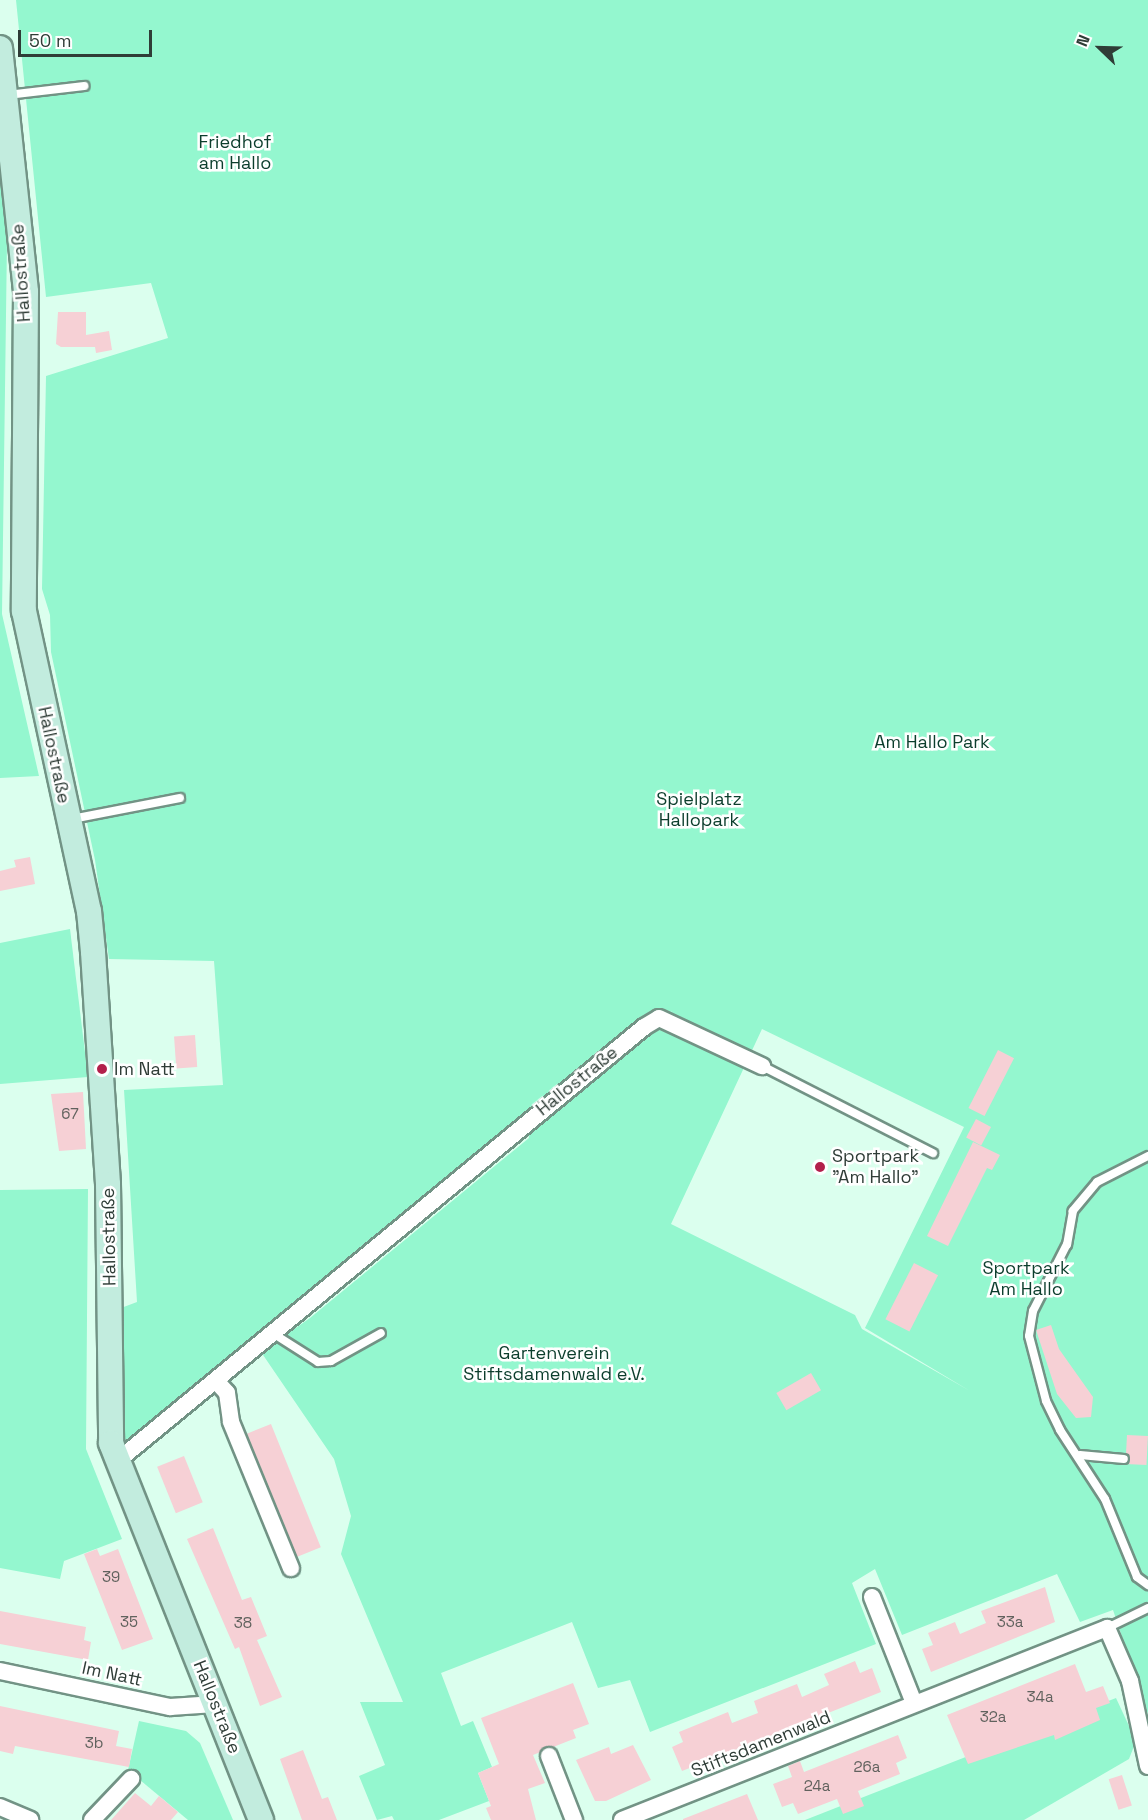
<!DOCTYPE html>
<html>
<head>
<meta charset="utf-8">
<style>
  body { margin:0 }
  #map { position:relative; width:1148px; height:1820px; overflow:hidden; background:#dbffee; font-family:"Space Grotesk",sans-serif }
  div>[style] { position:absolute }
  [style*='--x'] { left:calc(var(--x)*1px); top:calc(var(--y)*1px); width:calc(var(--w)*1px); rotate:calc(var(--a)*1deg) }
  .green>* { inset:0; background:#94f7cf }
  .building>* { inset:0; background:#f6d0d5; transform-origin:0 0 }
  .roads { filter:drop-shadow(2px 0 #729385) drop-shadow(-2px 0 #729385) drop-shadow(0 2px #729385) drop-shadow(0 -2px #729385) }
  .service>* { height:8px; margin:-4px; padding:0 4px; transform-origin:4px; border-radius:4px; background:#fff }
  .minor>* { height:16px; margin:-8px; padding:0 8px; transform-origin:8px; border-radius:8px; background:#fff }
  .secondary>* { height:24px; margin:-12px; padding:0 12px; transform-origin:12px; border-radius:12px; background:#c2ecde }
  .dots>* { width:16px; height:16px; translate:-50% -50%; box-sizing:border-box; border:3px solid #fff; border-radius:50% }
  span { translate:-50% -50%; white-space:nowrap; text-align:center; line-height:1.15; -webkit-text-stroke:5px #fff; paint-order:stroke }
  .number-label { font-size:15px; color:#61625e }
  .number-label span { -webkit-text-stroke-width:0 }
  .park-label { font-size:18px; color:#0c3e2d }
  .street-label { font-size:18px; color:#2f3d37 }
  .poi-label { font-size:18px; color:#2f3d37 }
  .left { translate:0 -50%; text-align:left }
  .north { position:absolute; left:1070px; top:18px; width:60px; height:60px; -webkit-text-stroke:4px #fff; paint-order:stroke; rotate:293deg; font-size:16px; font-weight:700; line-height:24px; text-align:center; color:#2f3d37 }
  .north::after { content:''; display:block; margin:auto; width:21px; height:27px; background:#2f3d37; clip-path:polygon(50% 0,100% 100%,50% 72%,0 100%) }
  .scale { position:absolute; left:18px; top:30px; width:134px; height:27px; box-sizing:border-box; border:3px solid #2f3d37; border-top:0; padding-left:8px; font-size:18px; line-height:21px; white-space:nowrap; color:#2f3d37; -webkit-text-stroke:4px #fff; paint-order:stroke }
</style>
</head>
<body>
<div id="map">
  <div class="green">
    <i style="clip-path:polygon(evenodd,16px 0,1148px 0,1148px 1714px,1113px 1610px,1080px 1622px,1057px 1574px,902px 1635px,875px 1569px,852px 1583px,876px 1644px,650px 1732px,630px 1680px,598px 1688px,572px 1622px,441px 1673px,461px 1726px,473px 1721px,492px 1767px,478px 1773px,489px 1801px,439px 1820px,394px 1820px,392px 1816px,377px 1820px,359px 1776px,385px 1765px,360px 1702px,403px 1702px,341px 1554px,351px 1516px,334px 1459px,261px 1352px,310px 1318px,529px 1138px,527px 1126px,644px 1028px,673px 1011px,657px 1017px,119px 1457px,113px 1311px,137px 1302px,124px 1090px,223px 1085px,214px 961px,109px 959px,95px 860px,51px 652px,50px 615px,42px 589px,46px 376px,168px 338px,151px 283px,46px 297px,16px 0,762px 1029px,964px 1127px,865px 1328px,970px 1391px,862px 1329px,855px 1315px,671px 1224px,762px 1029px)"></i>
    <i style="clip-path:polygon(0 181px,7px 241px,2px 614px,39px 776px,0 778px)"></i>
    <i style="clip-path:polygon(70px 929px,88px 1077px,0 1084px,0 943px)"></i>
    <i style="clip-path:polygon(88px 1189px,86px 1449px,122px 1539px,64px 1561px,60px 1579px,0 1568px,0 1190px)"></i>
    <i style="clip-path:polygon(1116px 1698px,1136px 1741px,1129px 1759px,1024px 1820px,805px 1820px)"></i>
    <i style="clip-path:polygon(139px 1721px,186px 1731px,200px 1743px,233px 1820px,188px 1820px,128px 1770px)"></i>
  </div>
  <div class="building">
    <i style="clip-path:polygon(58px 312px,86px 312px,86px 335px,109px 331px,112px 350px,96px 353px,95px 347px,61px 347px,56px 344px)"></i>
    <i style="clip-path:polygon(30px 857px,35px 884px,0 891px,0 871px,16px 867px,14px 860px)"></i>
    <i style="left:195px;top:1035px;width:32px;height:21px;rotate:86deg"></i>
    <i style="left:998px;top:1050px;width:18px;height:65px;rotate:27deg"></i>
    <i style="clip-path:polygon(83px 1092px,86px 1149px,59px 1151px,51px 1094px)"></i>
    <i style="left:976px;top:1119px;width:17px;height:21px;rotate:28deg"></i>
    <i style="clip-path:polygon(973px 1142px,1000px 1155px,992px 1170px,987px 1168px,948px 1246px,927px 1236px)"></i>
    <i style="left:914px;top:1263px;width:27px;height:63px;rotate:27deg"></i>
    <i style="clip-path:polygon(1051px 1325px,1059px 1349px,1093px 1397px,1091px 1417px,1076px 1418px,1057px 1394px,1036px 1330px)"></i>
    <i style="left:811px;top:1373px;width:20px;height:40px;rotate:60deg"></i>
    <i style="left:271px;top:1424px;width:133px;height:26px;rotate:68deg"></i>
    <i style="left:1127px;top:1435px;width:21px;height:29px;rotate:3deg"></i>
    <i style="left:184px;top:1456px;width:50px;height:29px;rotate:68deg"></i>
    <i style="clip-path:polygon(213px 1528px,242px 1600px,251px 1597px,267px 1636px,257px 1640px,282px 1697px,260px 1706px,239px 1647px,235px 1649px,187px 1539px)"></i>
    <i style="clip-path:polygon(97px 1549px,100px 1556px,118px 1549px,153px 1639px,122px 1650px,84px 1554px)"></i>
    <i style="clip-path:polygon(1045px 1587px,1055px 1622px,931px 1672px,922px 1649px,933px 1645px,928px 1633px,955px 1622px,960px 1634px,986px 1623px,981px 1611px)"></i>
    <i style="clip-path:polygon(0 1611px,86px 1627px,84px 1640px,91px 1642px,88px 1660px,0 1644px)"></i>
    <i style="clip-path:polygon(855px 1661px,860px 1673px,872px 1668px,881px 1692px,682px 1771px,672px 1747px,683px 1742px,679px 1732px,728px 1712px,732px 1723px,758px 1713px,754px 1701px,797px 1684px,802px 1697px,829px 1685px,824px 1674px)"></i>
    <i style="clip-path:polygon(1075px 1664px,1086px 1692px,1103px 1686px,1110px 1703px,1096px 1708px,1100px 1720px,1055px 1740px,1054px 1735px,968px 1764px,947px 1715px)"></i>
    <i style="clip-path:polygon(573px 1683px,589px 1724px,573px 1730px,576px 1738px,533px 1755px,545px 1783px,528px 1789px,536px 1820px,491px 1820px,486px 1808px,491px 1806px,478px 1773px,499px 1764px,481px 1718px)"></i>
    <i style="clip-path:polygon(0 1706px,119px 1731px,116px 1746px,132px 1749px,129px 1767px,15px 1746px,13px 1754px,0 1751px)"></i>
    <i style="clip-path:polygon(898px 1735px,907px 1758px,896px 1763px,900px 1774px,858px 1791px,864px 1806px,843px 1814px,837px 1799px,798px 1814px,793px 1803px,782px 1807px,773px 1784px,792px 1777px,788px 1766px,800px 1761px,804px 1772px)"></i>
    <i style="clip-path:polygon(633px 1745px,651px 1780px,606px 1801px,595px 1801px,576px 1760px,609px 1747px,611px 1754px)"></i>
    <i style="clip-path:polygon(303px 1750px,322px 1799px,328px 1797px,337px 1820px,302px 1820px,280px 1759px)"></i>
    <i style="left:1122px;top:1775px;width:32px;height:14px;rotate:72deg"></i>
    <i style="clip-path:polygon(135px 1793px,151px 1806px,159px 1796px,178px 1812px,171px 1820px,111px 1820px)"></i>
    <i style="clip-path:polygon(747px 1794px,758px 1820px,683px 1820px,683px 1819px)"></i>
  </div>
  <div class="roads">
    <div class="service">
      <i style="--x:7;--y:95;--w:78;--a:-6.7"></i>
      <i style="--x:72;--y:819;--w:110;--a:-11"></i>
      <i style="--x:762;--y:1066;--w:192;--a:27"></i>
      <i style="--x:1148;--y:1156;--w:57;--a:153"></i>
      <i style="--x:1097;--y:1182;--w:38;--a:130"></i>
      <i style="--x:1073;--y:1211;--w:34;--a:100"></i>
      <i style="--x:1067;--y:1244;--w:75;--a:116.9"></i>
      <i style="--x:1033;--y:1311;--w:25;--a:99"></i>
      <i style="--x:1029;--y:1336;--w:67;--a:75.3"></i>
      <i style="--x:1046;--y:1401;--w:32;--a:64"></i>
      <i style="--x:1060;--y:1430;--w:82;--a:56.9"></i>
      <i style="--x:1105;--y:1499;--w:84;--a:67.7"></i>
      <i style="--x:1137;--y:1577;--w:14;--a:36"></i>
      <i style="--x:274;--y:1334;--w:52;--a:32.5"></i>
      <i style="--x:318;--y:1362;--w:13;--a:-4"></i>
      <i style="--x:331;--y:1361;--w:57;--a:-29.2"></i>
      <i style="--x:1080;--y:1455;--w:44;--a:5.2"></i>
      <i style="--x:1107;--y:1628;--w:46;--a:-26"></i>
    </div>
    <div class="minor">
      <i style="--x:216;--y:1381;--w:16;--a:47"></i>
      <i style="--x:227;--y:1393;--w:29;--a:82"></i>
      <i style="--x:231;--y:1422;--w:158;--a:67.7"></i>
      <i style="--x:116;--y:1462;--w:684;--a:-39.48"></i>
      <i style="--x:644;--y:1027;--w:17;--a:-31"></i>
      <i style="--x:659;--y:1018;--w:114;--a:25"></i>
      <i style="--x:872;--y:1597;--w:114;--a:68.4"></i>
      <i style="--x:0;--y:1671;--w:174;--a:12"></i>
      <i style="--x:170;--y:1707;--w:45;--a:-3.8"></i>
      <i style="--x:549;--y:1756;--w:69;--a:68.7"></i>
      <i style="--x:0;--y:1807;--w:33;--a:23"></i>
      <i style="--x:92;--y:1820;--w:57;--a:-46.4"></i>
      <i style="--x:622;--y:1820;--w:522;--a:-21.6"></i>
      <i style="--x:1107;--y:1628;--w:58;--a:66.5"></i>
      <i style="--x:1130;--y:1681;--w:87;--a:78"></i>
    </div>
    <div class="secondary">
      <i style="--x:0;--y:48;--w:245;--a:83.9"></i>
      <i style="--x:26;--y:292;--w:319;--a:90.4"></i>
      <i style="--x:24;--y:611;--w:307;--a:77.8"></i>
      <i style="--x:89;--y:911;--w:41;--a:84.4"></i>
      <i style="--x:93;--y:952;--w:232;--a:86.3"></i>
      <i style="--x:108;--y:1184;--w:259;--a:89.3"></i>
      <i style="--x:111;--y:1443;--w:406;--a:68.3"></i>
    </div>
  </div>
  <div class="dots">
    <i style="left:102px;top:1069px;background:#b2204b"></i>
    <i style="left:820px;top:1167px;background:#b2204b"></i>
  </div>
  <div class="number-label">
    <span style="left:70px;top:1114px">67</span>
    <span style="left:111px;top:1577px">39</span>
    <span style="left:129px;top:1622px">35</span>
    <span style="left:1010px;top:1622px">33a</span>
    <span style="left:243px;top:1623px">38</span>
    <span style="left:1040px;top:1697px">34a</span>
    <span style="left:993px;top:1717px">32a</span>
    <span style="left:94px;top:1743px">3b</span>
    <span style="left:867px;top:1767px">26a</span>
    <span style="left:817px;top:1786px">24a</span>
  </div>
  <div class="park-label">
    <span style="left:235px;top:153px">Friedhof<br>am Hallo</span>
    <span style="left:932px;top:742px">Am Hallo Park</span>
    <span style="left:699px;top:810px">Spielplatz<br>Hallopark</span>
    <span style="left:1026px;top:1279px">Sportpark<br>Am Hallo</span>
    <span style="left:554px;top:1364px">Gartenverein<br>Stiftsdamenwald e.V.</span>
  </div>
  <div class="street-label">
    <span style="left:21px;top:273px;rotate:-94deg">Hallostraße</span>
    <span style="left:54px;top:755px;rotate:78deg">Hallostraße</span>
    <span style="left:577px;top:1081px;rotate:-39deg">Hallostraße</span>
    <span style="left:109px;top:1237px;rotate:-91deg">Hallostraße</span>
    <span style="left:112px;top:1674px;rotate:12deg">Im Natt</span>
    <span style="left:217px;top:1707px;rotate:68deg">Hallostraße</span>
    <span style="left:761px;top:1744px;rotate:-22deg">Stiftsdamenwald</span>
  </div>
  <div class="poi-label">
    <span class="left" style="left:114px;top:1069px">Im Natt</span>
    <span class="left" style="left:832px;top:1167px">Sportpark<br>"Am Hallo"</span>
  </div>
  <div class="north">N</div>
  <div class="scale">50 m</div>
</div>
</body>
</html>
